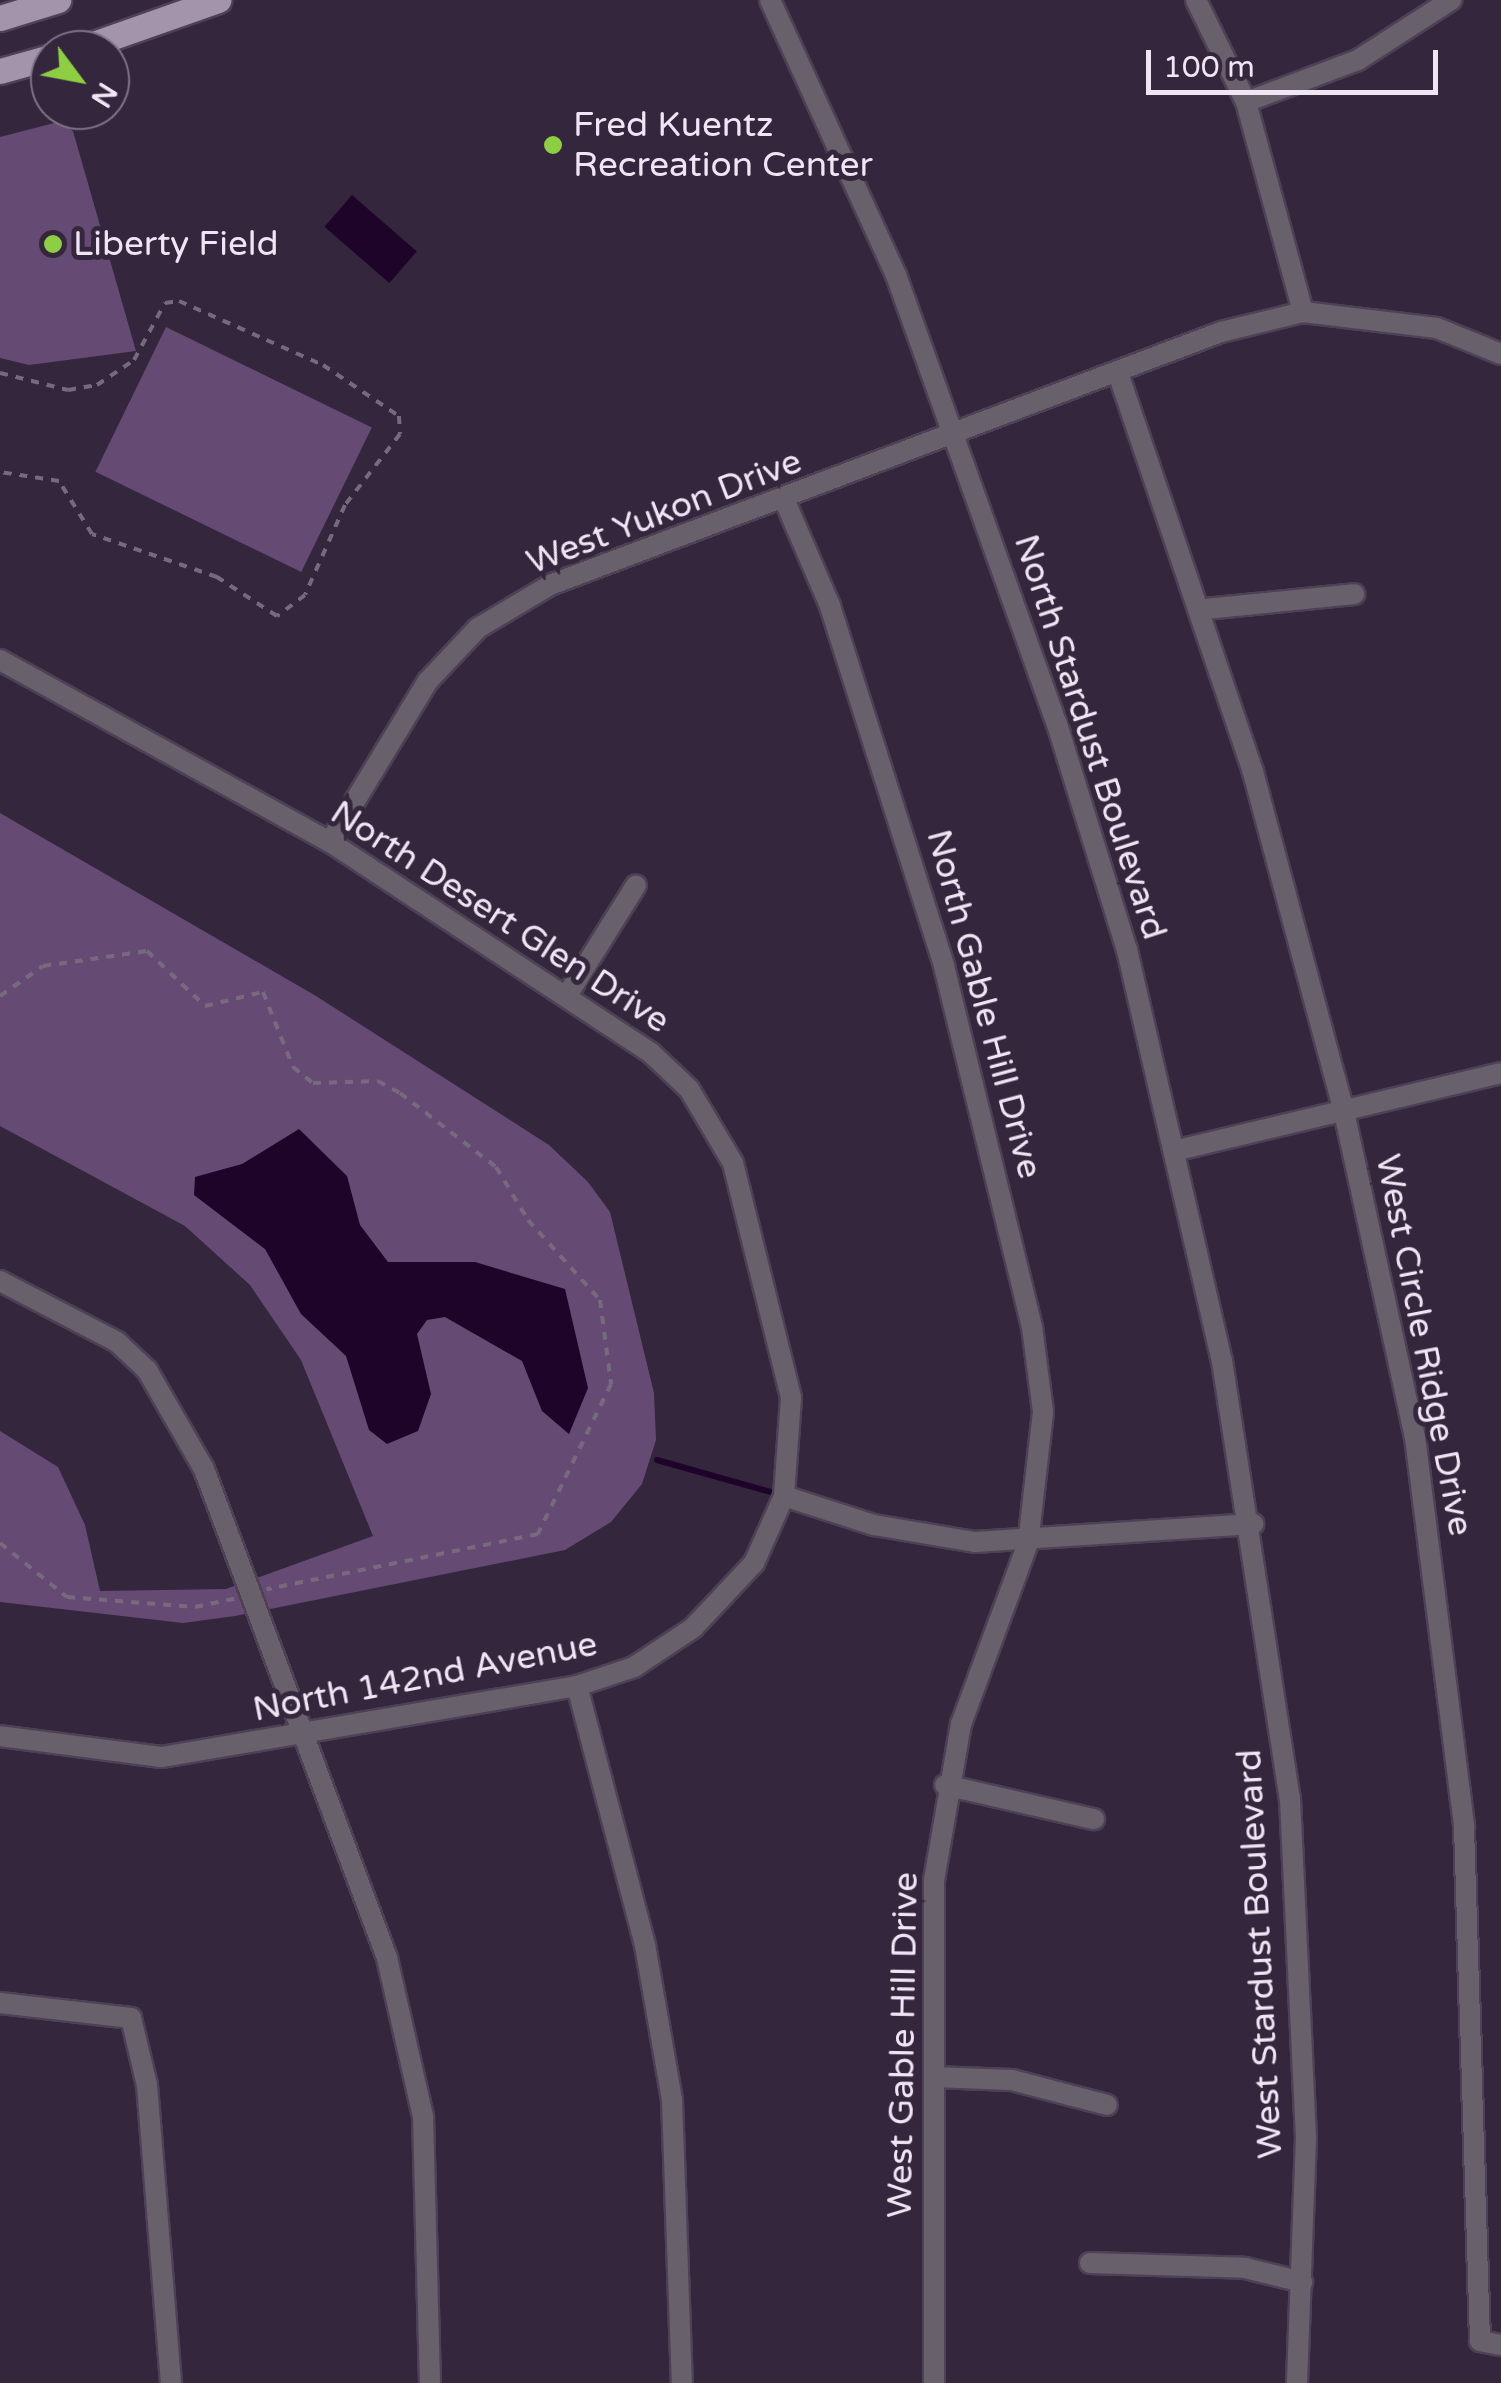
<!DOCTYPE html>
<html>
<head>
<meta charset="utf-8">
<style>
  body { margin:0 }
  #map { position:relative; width:1501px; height:2383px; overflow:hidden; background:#34263c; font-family:"Varela Round",sans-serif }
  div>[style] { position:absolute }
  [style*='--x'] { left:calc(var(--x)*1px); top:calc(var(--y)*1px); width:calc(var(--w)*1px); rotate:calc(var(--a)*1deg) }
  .green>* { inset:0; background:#654a73; transform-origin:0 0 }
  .water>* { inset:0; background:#1e0429; transform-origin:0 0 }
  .stream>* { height:6px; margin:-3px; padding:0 3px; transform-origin:3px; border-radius:3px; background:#1e0429 }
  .path>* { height:4px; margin-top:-2px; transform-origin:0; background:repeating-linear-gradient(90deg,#776a7e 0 8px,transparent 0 16px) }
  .roads { filter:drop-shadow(2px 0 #4e4156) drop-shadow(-2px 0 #4e4156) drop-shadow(0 2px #4e4156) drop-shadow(0 -2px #4e4156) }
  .minor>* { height:20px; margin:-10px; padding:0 10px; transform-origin:10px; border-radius:10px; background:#68616c }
  .major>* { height:25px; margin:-12.5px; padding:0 12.5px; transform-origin:12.5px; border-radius:12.5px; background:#a394ab }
  .dots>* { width:28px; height:28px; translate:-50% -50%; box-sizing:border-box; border:5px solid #34263c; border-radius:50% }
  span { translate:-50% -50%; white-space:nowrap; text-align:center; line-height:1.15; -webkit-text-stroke:10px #34263c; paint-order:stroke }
  .poi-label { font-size:35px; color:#efe5f4 }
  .left { translate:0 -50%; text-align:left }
  .street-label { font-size:35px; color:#efe5f4 }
  .north { position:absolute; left:30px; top:30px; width:100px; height:100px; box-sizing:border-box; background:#34263c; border:2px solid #7f7286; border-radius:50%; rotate:122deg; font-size:28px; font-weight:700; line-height:40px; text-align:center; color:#efe5f4 }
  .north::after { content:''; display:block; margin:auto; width:35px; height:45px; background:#8ece43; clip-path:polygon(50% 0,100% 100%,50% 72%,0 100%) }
  .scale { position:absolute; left:1146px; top:50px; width:292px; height:45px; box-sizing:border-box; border:5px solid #efe5f4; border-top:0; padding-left:12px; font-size:30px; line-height:35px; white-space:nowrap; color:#efe5f4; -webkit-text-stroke:8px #34263c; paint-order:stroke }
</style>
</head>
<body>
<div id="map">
  <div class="green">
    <i style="clip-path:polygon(58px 122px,73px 131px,136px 351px,29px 365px,0 358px,0 137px)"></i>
    <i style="left:166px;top:327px;width:229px;height:161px;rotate:26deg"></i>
    <i style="clip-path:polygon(0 813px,316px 996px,549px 1145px,588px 1182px,610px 1212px,654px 1393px,656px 1440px,642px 1484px,611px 1522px,565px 1550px,235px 1616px,183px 1623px,0 1602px,0 1431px,58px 1467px,85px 1525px,100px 1591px,226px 1589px,373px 1536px,301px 1360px,250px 1285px,185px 1226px,0 1126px)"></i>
  </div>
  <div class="water">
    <i style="left:352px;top:195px;width:86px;height:42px;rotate:41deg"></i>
    <i style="clip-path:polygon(299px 1129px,347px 1176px,360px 1225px,388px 1262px,475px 1262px,565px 1289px,588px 1388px,569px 1434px,542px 1411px,522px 1361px,445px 1317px,427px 1320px,417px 1334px,431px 1394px,418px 1431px,387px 1444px,369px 1430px,346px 1356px,301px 1314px,265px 1249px,194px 1195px,195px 1177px,242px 1164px)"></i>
  </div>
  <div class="stream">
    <i style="--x:657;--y:1460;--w:126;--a:15.7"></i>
  </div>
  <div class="path">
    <i style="--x:0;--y:373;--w:70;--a:14"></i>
    <i style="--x:68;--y:390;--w:29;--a:-10"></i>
    <i style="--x:97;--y:385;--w:45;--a:-34"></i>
    <i style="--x:134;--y:360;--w:65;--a:-61.5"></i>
    <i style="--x:165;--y:303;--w:14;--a:-8"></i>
    <i style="--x:179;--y:301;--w:158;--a:24"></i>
    <i style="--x:323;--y:365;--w:92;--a:33.9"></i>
    <i style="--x:399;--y:416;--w:18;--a:87"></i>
    <i style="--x:400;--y:434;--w:90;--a:127.8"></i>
    <i style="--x:345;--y:505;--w:98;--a:114"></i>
    <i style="--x:305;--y:595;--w:35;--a:143"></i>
    <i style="--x:277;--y:616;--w:72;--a:-147"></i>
    <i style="--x:217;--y:577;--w:132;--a:-161"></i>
    <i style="--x:92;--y:534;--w:62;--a:-121.9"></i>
    <i style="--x:59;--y:481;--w:60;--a:-171.3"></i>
    <i style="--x:0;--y:996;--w:52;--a:-34.9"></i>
    <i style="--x:43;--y:966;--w:105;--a:-8.2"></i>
    <i style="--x:147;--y:951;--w:80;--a:43.5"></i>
    <i style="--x:205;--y:1006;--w:60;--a:-13.6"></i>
    <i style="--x:263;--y:992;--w:81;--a:68.2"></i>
    <i style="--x:293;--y:1067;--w:26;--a:39"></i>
    <i style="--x:313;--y:1083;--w:65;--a:-1.8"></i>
    <i style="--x:378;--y:1081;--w:25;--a:29"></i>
    <i style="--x:400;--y:1093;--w:121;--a:37.6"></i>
    <i style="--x:496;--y:1167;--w:62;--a:58.9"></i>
    <i style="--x:528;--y:1220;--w:108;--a:48"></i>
    <i style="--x:600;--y:1300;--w:85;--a:82.5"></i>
    <i style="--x:611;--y:1384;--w:167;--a:116"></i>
    <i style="--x:538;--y:1534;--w:277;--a:168.5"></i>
    <i style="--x:0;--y:1543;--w:86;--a:38.9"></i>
    <i style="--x:67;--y:1597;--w:128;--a:4.5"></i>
    <i style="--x:195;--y:1607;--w:40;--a:-12"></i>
  </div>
  <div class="roads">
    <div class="minor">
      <i style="--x:770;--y:0;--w:302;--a:65.4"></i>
      <i style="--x:896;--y:275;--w:477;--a:70.3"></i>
      <i style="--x:1057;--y:724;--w:237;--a:72.8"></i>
      <i style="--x:1127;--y:950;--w:422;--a:77"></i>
      <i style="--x:1222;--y:1361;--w:443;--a:81.2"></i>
      <i style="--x:1290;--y:1799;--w:338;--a:87.3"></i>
      <i style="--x:1306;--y:2137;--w:246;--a:92.1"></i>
      <i style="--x:1196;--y:0;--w:114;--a:63.9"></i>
      <i style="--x:1246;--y:102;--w:218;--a:74.8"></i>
      <i style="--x:1246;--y:102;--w:120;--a:-20.6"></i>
      <i style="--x:1358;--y:60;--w:111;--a:-32.8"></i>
      <i style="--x:1118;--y:373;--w:421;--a:71.3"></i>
      <i style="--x:1253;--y:772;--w:352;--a:75"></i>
      <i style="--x:1344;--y:1112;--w:333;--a:77.7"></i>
      <i style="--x:1415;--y:1437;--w:392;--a:82.8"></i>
      <i style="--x:1464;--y:1826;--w:515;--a:88.22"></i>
      <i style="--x:1480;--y:2341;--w:21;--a:11"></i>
      <i style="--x:784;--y:499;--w:116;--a:66.7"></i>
      <i style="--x:830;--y:606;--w:378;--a:72.4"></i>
      <i style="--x:944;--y:966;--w:372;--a:76.3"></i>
      <i style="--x:1032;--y:1327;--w:86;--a:82.6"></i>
      <i style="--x:1043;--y:1412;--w:132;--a:96.5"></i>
      <i style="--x:1028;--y:1543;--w:193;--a:110.3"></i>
      <i style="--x:961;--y:1724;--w:158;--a:99.8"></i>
      <i style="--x:934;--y:1880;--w:503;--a:90"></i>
      <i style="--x:1205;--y:609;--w:150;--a:-5.7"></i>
      <i style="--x:0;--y:660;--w:377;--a:28.9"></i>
      <i style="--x:330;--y:842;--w:384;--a:33.3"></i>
      <i style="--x:651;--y:1053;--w:52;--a:43.5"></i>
      <i style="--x:689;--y:1089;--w:86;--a:59.3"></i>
      <i style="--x:733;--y:1163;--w:242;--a:76.1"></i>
      <i style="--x:791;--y:1398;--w:98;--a:94.1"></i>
      <i style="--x:784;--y:1496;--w:73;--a:114.1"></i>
      <i style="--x:754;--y:1563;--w:89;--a:133.2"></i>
      <i style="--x:693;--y:1628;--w:71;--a:146.5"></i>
      <i style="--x:634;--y:1667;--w:60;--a:161.6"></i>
      <i style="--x:577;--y:1686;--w:422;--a:170.3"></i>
      <i style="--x:161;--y:1757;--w:162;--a:-172.6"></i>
      <i style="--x:330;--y:842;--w:188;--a:-58.7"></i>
      <i style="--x:428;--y:681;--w:73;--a:-46.7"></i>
      <i style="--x:478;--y:628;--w:84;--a:-30.8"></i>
      <i style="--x:550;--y:585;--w:717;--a:-20.66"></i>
      <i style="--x:1221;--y:332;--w:84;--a:-13.7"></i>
      <i style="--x:1303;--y:312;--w:135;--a:6.8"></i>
      <i style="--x:1437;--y:328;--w:69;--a:22.1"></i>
      <i style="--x:568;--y:994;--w:128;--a:-58"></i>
      <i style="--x:1174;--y:1151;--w:336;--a:-13.4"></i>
      <i style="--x:0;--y:1281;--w:132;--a:27.5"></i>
      <i style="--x:117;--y:1342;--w:41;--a:43"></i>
      <i style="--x:147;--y:1370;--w:114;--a:60.1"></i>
      <i style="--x:204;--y:1469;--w:522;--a:69.48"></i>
      <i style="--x:387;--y:1958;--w:162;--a:77.2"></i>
      <i style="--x:423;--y:2116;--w:267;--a:88.5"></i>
      <i style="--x:784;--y:1496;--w:95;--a:17.9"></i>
      <i style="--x:874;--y:1525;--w:102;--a:9.6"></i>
      <i style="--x:975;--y:1542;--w:279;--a:-3.7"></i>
      <i style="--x:577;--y:1686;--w:268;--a:75.3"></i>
      <i style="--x:645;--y:1945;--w:157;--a:80.1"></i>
      <i style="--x:672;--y:2100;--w:283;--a:88"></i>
      <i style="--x:945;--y:1785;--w:153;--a:12.9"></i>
      <i style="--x:0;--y:2003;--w:132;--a:6.5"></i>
      <i style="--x:131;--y:2018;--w:69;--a:76.6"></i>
      <i style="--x:147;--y:2085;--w:299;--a:85.4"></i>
      <i style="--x:934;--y:2077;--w:78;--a:2.2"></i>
      <i style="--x:1012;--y:2080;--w:98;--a:14.7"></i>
      <i style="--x:1090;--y:2263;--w:155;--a:1.8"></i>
      <i style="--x:1245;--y:2268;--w:59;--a:13.8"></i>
    </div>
    <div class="major">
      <i style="--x:0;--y:18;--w:61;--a:-17.2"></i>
      <i style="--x:76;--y:50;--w:151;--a:-19.4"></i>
      <i style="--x:0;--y:71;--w:52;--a:-15.6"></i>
    </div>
  </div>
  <div class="dots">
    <i style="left:553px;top:145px;background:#8ece43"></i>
    <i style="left:53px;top:244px;background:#8ece43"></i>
  </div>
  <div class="poi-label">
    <span class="left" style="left:573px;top:145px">Fred Kuentz<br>Recreation Center</span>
    <span class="left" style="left:73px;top:244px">Liberty Field</span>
  </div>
  <div class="street-label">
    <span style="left:664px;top:512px;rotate:-21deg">West Yukon Drive</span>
    <span style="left:1090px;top:737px;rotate:72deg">North Stardust Boulevard</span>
    <span style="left:500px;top:917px;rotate:33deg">North Desert Glen Drive</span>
    <span style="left:984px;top:1004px;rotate:75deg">North Gable Hill Drive</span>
    <span style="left:1424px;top:1345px;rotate:79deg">West Circle Ridge Drive</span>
    <span style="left:425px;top:1677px;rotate:-11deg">North 142nd Avenue</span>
    <span style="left:1260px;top:1954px;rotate:-93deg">West Stardust Boulevard</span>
    <span style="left:903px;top:2045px;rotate:-89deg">West Gable Hill Drive</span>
  </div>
  <div class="north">N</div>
  <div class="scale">100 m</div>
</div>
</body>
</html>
